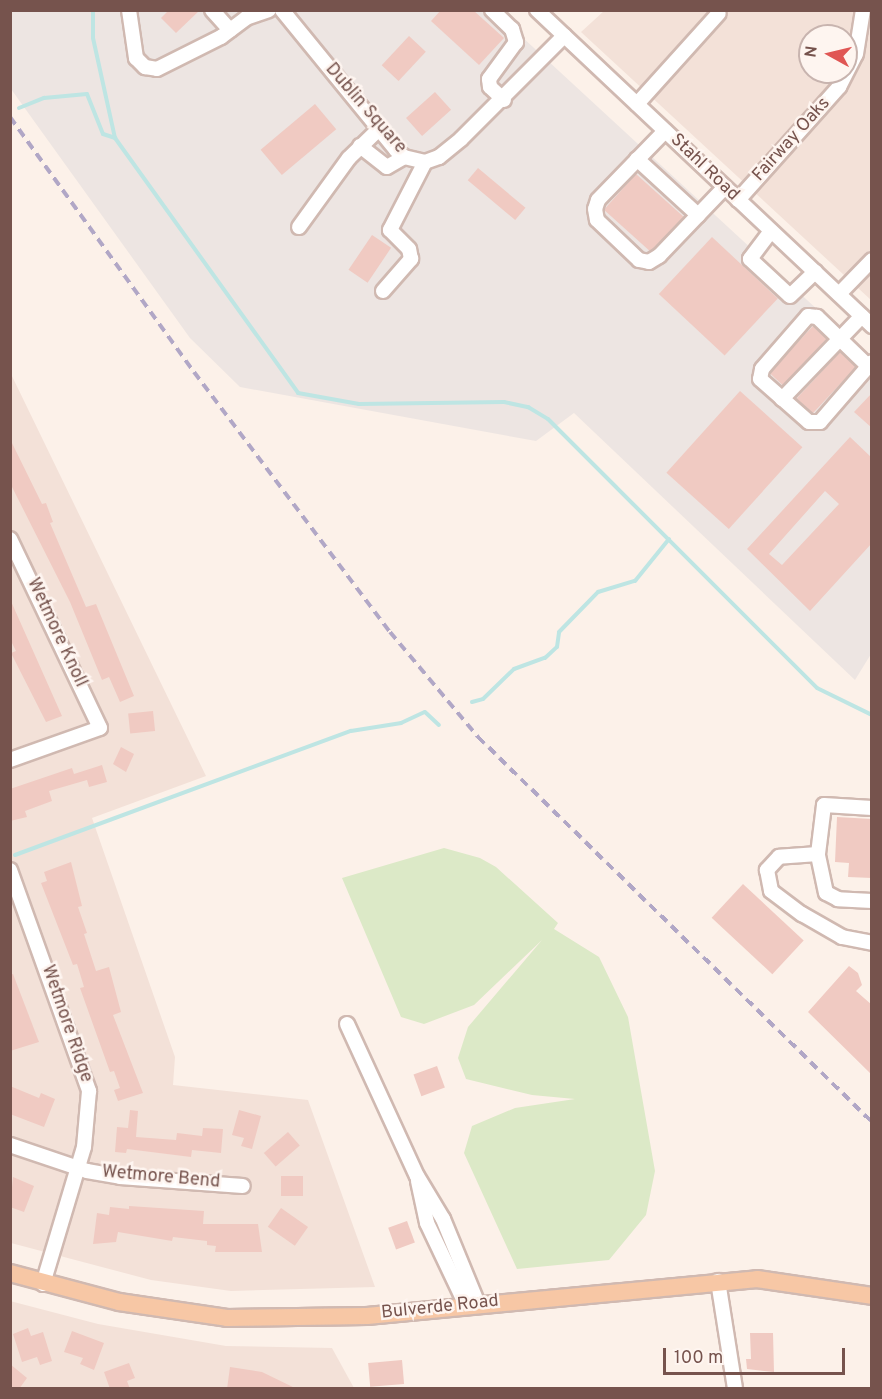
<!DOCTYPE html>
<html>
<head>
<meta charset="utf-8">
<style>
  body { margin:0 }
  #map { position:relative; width:882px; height:1399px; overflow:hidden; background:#fcf1e9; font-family:Overpass,sans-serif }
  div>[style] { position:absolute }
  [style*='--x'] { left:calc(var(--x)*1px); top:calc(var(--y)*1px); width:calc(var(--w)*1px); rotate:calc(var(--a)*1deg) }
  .residential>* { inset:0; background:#f3e1d8 }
  .industrial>* { inset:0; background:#ede5e2 }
  .green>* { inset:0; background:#dce9c7 }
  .stream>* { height:4px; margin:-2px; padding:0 2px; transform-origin:2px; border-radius:2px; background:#bee5e3 }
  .building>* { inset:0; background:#f0cac2; transform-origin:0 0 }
  .roads { filter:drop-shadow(2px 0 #d0b9b1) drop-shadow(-2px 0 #d0b9b1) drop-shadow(0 2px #d0b9b1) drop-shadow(0 -2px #d0b9b1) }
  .minor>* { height:14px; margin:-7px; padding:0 7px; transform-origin:7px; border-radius:7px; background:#fff }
  .major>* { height:16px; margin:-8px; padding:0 8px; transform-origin:8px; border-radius:8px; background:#f7c7a5 }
  .rail>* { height:4px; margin-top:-2px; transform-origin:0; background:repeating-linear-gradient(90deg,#b1a7c6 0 9px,transparent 0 15px) }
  span { translate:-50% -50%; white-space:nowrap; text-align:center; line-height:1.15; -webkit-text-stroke:5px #fef5f0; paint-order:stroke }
  .street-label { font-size:18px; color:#76534d }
  .frame { position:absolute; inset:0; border:12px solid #76534d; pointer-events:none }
  .north { position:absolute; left:798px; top:24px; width:60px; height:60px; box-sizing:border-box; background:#fef5f0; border:2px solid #c8b4af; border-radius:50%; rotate:278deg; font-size:16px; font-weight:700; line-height:24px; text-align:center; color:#76534d }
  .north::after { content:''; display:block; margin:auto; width:21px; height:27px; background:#e05654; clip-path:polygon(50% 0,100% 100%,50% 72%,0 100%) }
  .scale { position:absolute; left:663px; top:1348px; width:182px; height:27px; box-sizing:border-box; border:3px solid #76534d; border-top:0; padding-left:8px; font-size:18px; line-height:21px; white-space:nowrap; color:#76534d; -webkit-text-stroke:4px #fef5f0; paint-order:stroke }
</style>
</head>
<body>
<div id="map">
  <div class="residential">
    <i style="clip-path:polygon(evenodd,604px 11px,871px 11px,871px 300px,581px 32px,604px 11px,810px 36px,846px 36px,846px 72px,810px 72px,810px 36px)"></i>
    <i style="clip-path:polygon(10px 372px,206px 776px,92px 818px,175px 1057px,173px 1085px,308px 1100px,375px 1287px,231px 1291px,151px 1280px,11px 1243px)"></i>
    <i style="clip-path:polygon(10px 1301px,98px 1324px,226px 1346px,332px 1348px,354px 1388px,11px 1388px)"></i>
  </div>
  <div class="industrial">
    <i style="clip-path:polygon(10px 11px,494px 11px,871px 359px,871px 654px,855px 680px,574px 413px,536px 441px,240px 387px,190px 338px,11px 89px)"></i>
  </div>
  <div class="green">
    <i style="clip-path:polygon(444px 848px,480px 858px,496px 867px,558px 923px,554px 929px,599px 957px,628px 1017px,655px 1171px,646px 1215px,609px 1260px,517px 1269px,464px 1153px,472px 1126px,515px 1108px,575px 1099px,532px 1095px,466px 1079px,458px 1058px,468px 1027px,542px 940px,474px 1005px,424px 1024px,401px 1017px,342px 878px)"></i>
  </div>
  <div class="stream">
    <i style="--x:93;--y:10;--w:28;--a:90"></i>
    <i style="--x:93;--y:38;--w:102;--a:77.6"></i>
    <i style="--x:115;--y:138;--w:314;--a:54.3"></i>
    <i style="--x:298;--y:393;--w:62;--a:10.2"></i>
    <i style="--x:359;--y:404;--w:145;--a:-0.8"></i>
    <i style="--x:504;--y:402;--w:25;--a:12"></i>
    <i style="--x:528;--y:407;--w:23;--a:31"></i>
    <i style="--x:548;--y:419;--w:380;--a:45"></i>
    <i style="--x:817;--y:688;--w:61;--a:26.1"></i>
    <i style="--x:19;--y:108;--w:27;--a:-22"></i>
    <i style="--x:44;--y:98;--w:43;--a:-5.3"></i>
    <i style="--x:87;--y:94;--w:43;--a:68.2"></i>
    <i style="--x:103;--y:134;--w:13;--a:18"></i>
    <i style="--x:10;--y:148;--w:1;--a:90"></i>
    <i style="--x:472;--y:702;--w:11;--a:-15"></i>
    <i style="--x:483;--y:699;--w:43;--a:-44.1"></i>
    <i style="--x:514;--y:669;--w:33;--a:-20"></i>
    <i style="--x:545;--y:658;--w:16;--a:-43"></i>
    <i style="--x:557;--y:647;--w:15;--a:-82"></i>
    <i style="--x:559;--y:632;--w:56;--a:-45.7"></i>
    <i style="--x:598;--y:592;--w:39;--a:-17"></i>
    <i style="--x:635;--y:581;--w:54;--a:-51"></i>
    <i style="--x:15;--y:855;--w:358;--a:-20.3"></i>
    <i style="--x:351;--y:731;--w:51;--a:-9.1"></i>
    <i style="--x:401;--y:723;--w:26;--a:-25"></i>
    <i style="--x:425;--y:712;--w:19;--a:43"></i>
  </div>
  <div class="building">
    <i style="clip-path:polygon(169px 10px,200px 10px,176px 33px,161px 18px)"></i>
    <i style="clip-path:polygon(441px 10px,473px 10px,504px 38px,479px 65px,431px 21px)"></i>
    <i style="left:409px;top:36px;width:23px;height:40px;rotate:43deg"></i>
    <i style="left:435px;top:92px;width:24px;height:39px;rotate:48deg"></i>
    <i style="left:315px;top:104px;width:33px;height:71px;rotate:50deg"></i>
    <i style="left:478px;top:168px;width:62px;height:16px;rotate:40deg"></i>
    <i style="left:636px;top:174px;width:64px;height:48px;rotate:42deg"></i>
    <i style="left:372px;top:235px;width:23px;height:42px;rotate:34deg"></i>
    <i style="left:712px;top:237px;width:90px;height:78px;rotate:43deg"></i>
    <i style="left:813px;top:326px;width:19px;height:64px;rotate:43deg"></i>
    <i style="left:840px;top:352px;width:22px;height:64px;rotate:43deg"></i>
    <i style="left:740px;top:391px;width:84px;height:110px;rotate:42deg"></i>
    <i style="clip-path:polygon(872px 393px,872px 428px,854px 412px)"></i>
    <i style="clip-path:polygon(evenodd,850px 437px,872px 458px,872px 543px,810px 611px,747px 549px,850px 437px,825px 491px,839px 504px,782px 565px,769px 554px,825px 491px)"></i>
    <i style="clip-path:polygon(10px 439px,42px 504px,46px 503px,53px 522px,50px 523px,86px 607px,96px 604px,134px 696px,120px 702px,109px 677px,102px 680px,70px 602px,10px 483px)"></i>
    <i style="clip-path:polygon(10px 599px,62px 716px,46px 722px,11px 653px,16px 651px,10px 639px)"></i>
    <i style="left:153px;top:711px;width:20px;height:25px;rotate:84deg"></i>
    <i style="clip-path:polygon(121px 747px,134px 754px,126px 772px,113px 764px)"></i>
    <i style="clip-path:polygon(102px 765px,107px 782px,89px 787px,87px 780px,49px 791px,52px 801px,25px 811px,27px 817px,10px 821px,10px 789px,72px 768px,74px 774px)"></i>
    <i style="clip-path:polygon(837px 817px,872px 819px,872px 878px,848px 877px,849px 863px,835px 862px)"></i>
    <i style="clip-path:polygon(71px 862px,82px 906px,78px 907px,87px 933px,84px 934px,96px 971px,109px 967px,121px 1012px,113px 1015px,143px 1093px,118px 1101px,114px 1090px,120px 1088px,114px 1071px,110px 1072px,80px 988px,84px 987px,77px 964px,73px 965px,41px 883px,47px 881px,44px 872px)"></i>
    <i style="left:743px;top:884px;width:83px;height:46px;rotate:43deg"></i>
    <i style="clip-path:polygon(849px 966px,858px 973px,862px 985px,856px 991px,872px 1005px,872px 1075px,808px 1012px)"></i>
    <i style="clip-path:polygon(13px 974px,39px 1042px,10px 1051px,10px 975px)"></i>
    <i style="left:437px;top:1066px;width:23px;height:25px;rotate:70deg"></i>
    <i style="clip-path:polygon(10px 1086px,39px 1098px,41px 1093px,55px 1099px,44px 1127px,10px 1114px)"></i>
    <i style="clip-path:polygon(130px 1110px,138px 1111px,136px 1137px,176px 1140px,177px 1133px,202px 1136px,203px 1128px,223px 1129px,221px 1153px,192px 1150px,191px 1157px,127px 1149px,126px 1153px,115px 1152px,117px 1127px,128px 1128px)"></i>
    <i style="clip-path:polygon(239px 1110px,261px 1116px,252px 1149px,241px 1146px,244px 1138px,232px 1135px)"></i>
    <i style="left:288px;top:1132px;width:18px;height:32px;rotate:49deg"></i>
    <i style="left:281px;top:1176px;width:22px;height:20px"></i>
    <i style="clip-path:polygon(13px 1177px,34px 1186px,24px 1212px,10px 1207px)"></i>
    <i style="clip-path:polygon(129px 1206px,204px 1211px,203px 1224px,258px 1224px,262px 1252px,215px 1252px,216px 1246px,207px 1245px,207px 1241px,173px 1237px,172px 1241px,118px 1232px,116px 1242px,93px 1244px,97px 1213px,109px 1215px,110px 1207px,129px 1209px)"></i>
    <i style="left:281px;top:1208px;width:33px;height:23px;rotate:35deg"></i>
    <i style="left:407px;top:1221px;width:23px;height:20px;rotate:70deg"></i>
    <i style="clip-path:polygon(28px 1328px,31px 1336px,43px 1332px,52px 1361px,40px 1365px,37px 1357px,22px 1362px,13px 1334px)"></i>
    <i style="clip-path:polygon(72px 1331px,104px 1343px,94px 1370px,80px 1364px,83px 1358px,64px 1352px)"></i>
    <i style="clip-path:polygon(750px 1333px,773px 1333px,774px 1372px,747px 1369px,746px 1359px,751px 1359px)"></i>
    <i style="left:402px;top:1360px;width:24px;height:34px;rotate:85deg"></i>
    <i style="clip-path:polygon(129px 1363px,135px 1378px,127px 1381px,130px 1389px,110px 1389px,104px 1372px)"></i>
    <i style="clip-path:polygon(10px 1364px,27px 1378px,19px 1389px,10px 1389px)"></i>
    <i style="clip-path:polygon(230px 1367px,262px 1372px,297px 1389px,227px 1389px)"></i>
  </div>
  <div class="roads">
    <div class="minor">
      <i style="--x:129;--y:10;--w:49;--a:81.7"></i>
      <i style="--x:136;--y:58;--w:13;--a:45"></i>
      <i style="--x:145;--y:67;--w:12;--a:9"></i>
      <i style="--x:157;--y:69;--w:72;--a:-26.6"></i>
      <i style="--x:221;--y:37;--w:31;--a:-37"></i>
      <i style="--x:246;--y:18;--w:24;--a:-19"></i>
      <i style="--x:212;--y:10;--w:27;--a:48"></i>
      <i style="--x:282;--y:10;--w:181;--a:50.8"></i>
      <i style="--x:396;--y:150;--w:11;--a:41"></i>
      <i style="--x:404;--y:157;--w:22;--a:13"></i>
      <i style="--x:425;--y:162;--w:15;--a:-20"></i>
      <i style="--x:439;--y:157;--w:28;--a:-39"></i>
      <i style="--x:461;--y:139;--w:146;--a:-45"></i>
      <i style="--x:492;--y:10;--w:28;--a:44"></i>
      <i style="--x:512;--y:29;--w:14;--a:73"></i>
      <i style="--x:516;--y:42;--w:46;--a:126.1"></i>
      <i style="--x:489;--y:79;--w:8;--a:83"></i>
      <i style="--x:490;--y:87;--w:19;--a:43"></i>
      <i style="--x:537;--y:10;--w:461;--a:43.3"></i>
      <i style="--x:637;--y:104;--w:122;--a:-48"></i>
      <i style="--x:665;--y:131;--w:96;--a:134.2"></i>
      <i style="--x:598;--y:200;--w:9;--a:108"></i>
      <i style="--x:595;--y:209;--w:11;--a:80"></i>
      <i style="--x:597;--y:220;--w:58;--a:43.6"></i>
      <i style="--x:639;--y:260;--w:10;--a:11"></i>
      <i style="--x:649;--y:262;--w:12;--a:-31"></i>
      <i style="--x:659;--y:256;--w:95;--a:-46.3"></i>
      <i style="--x:360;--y:146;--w:34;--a:38"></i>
      <i style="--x:387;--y:167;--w:20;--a:-30"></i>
      <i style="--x:637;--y:159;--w:83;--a:42.6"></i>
      <i style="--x:738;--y:200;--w:152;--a:-48.2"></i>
      <i style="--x:839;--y:87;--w:37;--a:-63"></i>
      <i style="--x:856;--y:54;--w:45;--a:-81"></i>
      <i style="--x:299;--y:227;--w:85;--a:-54.1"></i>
      <i style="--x:349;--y:158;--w:42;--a:-44"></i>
      <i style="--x:771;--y:231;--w:35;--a:127"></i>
      <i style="--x:750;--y:259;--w:54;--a:42.8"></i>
      <i style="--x:790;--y:296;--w:35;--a:-44"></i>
      <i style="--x:383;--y:291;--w:43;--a:-48.8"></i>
      <i style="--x:411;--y:259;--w:10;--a:-101"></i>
      <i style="--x:409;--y:249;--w:27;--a:-135"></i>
      <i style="--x:390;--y:230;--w:76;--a:-62.8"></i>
      <i style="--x:839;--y:294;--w:47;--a:-45.9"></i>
      <i style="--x:868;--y:366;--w:71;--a:-136.1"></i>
      <i style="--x:817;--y:317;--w:9;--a:-174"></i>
      <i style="--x:808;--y:316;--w:70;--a:131"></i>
      <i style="--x:762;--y:369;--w:10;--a:101"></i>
      <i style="--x:760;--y:379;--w:65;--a:41.3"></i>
      <i style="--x:809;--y:422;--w:11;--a:0"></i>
      <i style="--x:820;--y:422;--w:79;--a:-49.1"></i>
      <i style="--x:782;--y:399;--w:115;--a:-46.1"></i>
      <i style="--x:10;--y:539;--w:209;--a:64.5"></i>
      <i style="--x:100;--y:728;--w:96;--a:160.4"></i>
      <i style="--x:818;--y:854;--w:49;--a:-83"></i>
      <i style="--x:824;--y:805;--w:48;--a:3.6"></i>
      <i style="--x:10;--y:870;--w:235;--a:70.3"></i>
      <i style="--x:89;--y:1091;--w:56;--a:95.1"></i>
      <i style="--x:84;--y:1147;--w:143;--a:106.7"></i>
      <i style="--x:872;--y:901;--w:34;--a:-177"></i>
      <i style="--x:838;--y:899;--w:13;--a:-153"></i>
      <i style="--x:826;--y:893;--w:40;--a:-102"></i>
      <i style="--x:818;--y:854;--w:39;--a:176"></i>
      <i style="--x:779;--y:857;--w:18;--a:133"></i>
      <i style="--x:767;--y:870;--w:21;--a:79"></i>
      <i style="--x:771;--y:891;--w:39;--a:37"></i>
      <i style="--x:802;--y:914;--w:46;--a:29.9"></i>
      <i style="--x:842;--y:937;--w:31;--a:11"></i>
      <i style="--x:347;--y:1024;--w:167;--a:65.3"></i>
      <i style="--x:417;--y:1176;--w:50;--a:58.8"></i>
      <i style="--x:443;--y:1219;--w:92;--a:67.6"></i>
      <i style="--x:10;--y:1145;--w:81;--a:18.7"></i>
      <i style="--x:87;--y:1171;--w:34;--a:10"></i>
      <i style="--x:120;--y:1177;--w:123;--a:4.2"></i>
      <i style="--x:418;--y:1181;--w:43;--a:77.9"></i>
      <i style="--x:427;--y:1223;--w:91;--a:64.6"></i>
      <i style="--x:718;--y:1281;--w:108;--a:81"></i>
    </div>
    <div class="major">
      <i style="--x:10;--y:1273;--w:113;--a:14.9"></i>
      <i style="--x:119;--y:1302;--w:109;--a:8.4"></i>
      <i style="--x:227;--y:1318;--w:140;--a:-0.8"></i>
      <i style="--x:367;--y:1316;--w:392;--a:-5.4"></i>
      <i style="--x:757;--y:1279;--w:116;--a:8.4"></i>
    </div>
  </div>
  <div class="rail">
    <i style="--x:10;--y:117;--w:314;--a:54.2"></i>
    <i style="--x:194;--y:372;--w:326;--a:53"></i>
    <i style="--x:390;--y:632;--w:137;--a:50"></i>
    <i style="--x:478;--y:737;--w:551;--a:44.34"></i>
  </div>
  <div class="street-label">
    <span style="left:365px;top:109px;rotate:49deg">Dublin Square</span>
    <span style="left:792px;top:140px;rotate:-48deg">Fairway Oaks</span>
    <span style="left:704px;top:168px;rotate:44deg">Stahl Road</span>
    <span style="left:56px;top:633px;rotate:65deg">Wetmore Knoll</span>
    <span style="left:66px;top:1024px;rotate:71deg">Wetmore Ridge</span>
    <span style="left:161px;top:1178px;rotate:5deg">Wetmore Bend</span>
    <span style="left:440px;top:1308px;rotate:-6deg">Bulverde Road</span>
  </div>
  <div class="frame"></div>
  <div class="north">N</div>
  <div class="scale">100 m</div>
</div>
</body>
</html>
